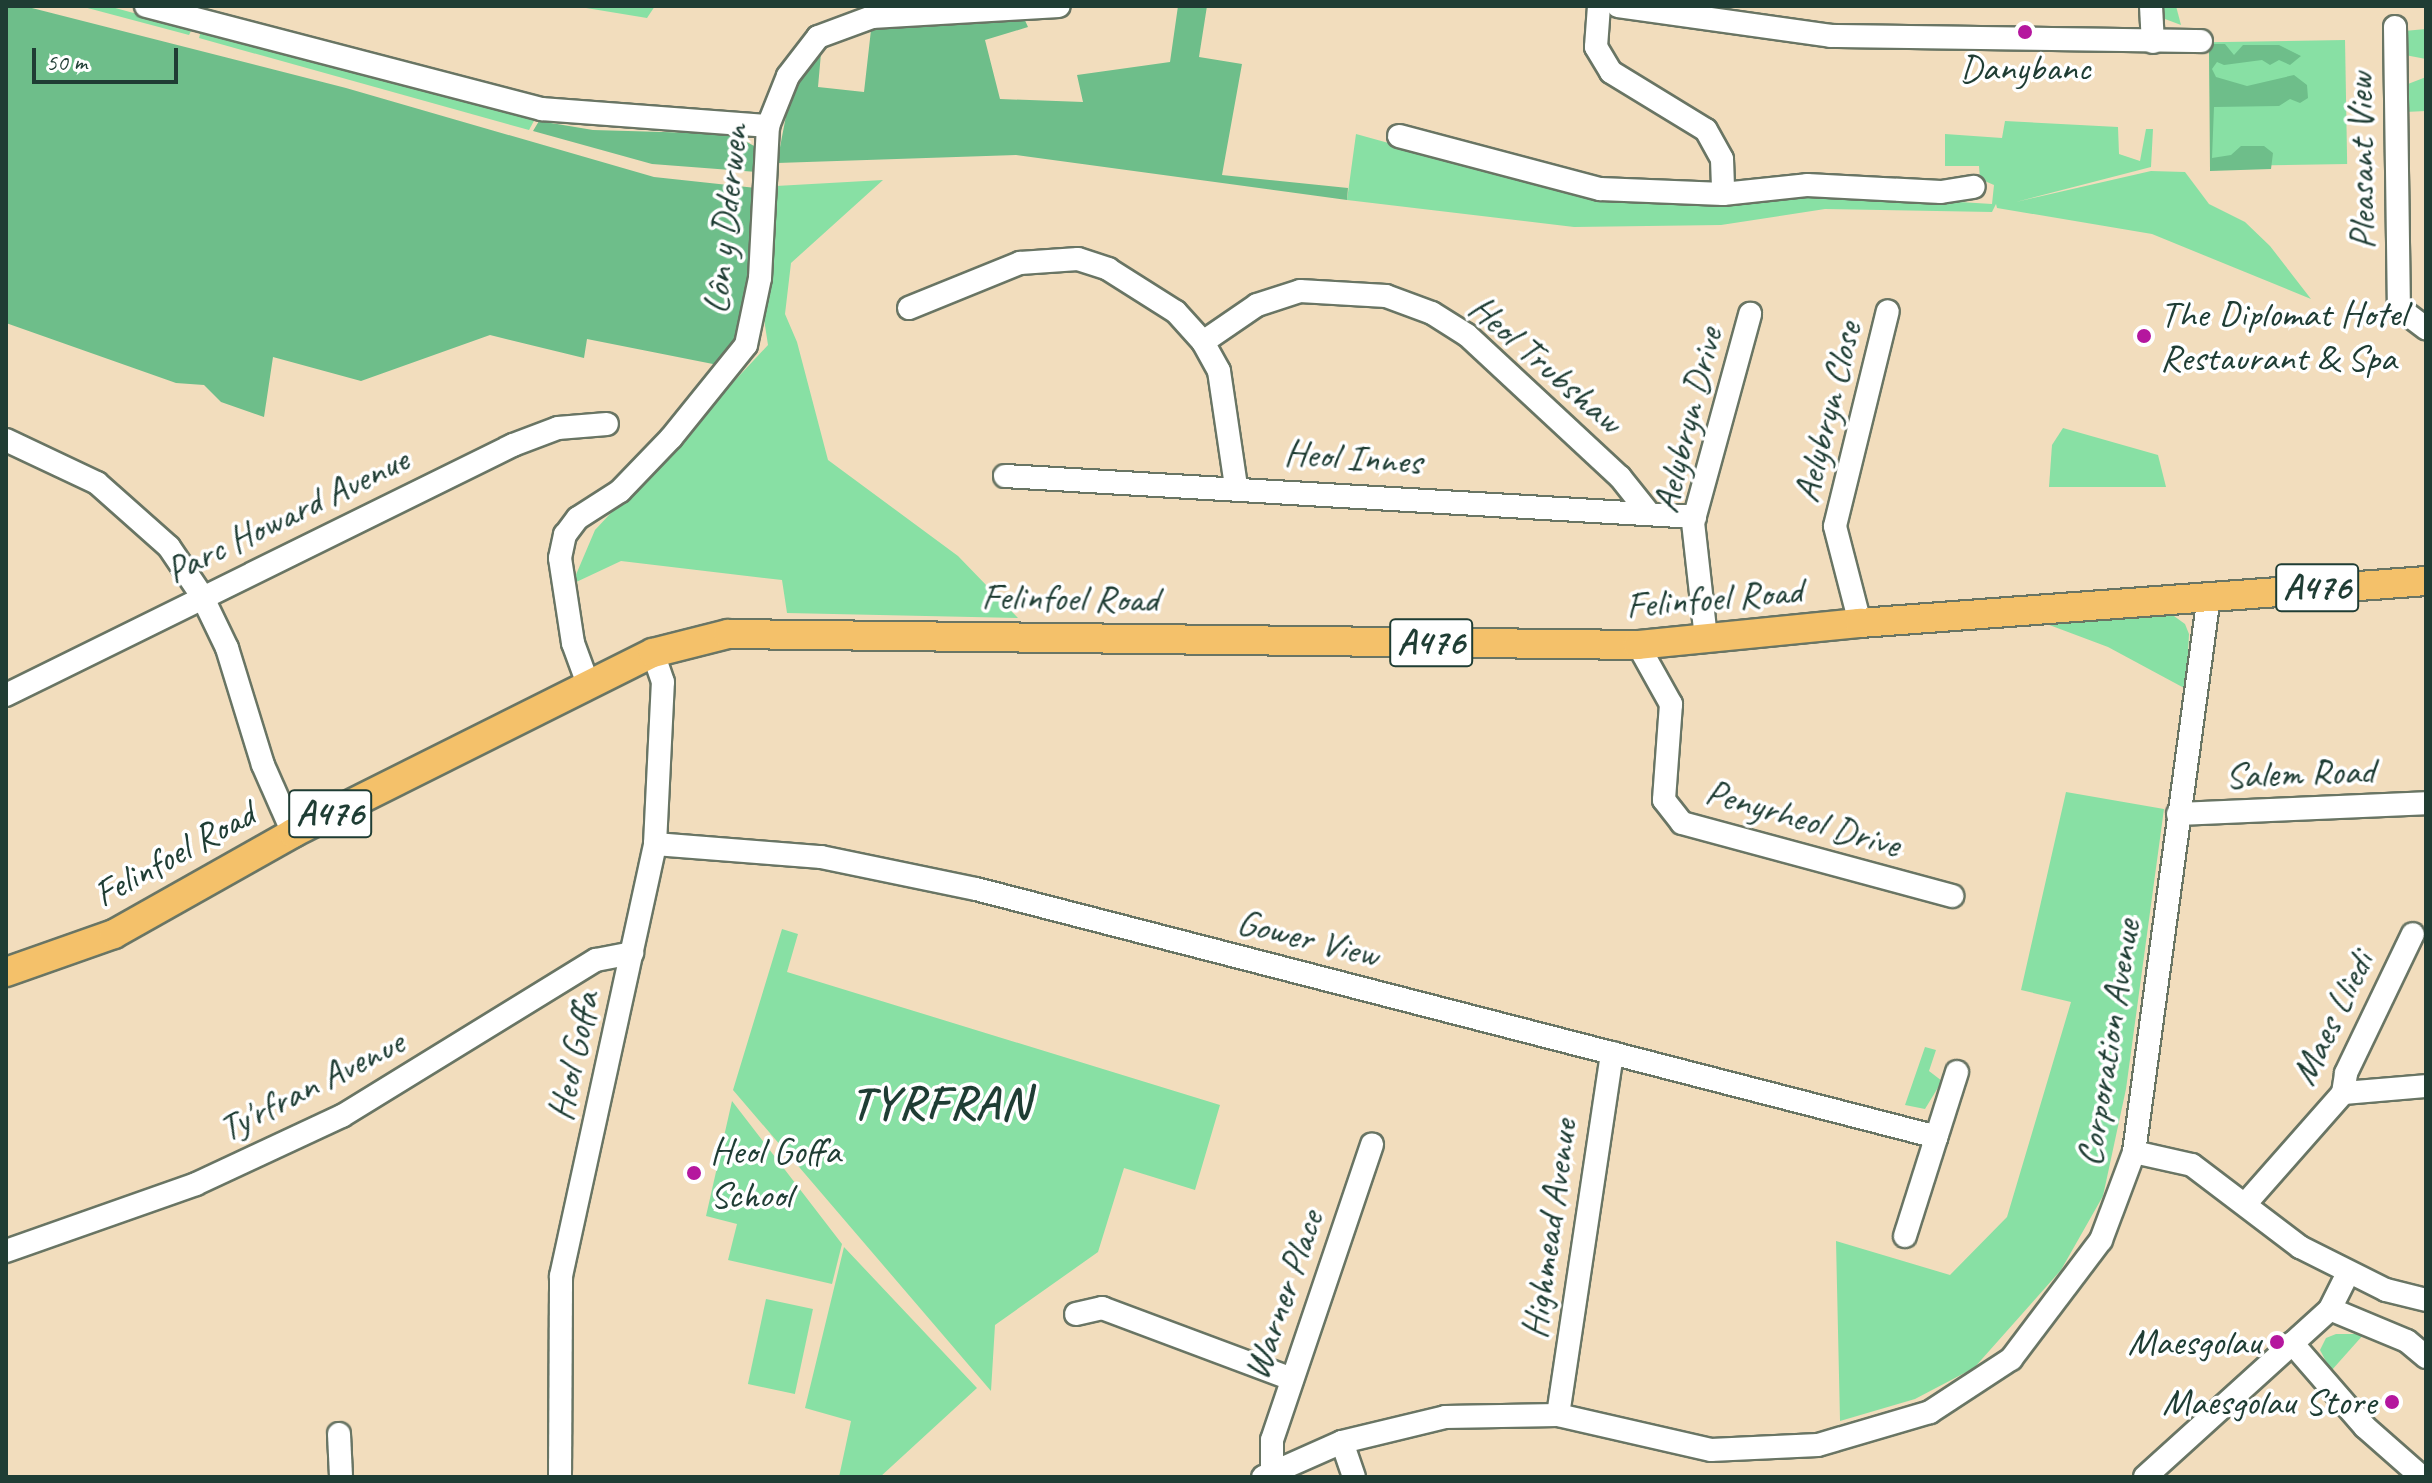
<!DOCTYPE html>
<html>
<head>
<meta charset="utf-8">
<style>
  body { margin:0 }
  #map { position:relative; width:2432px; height:1483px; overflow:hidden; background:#f2ddbd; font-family:Caveat,sans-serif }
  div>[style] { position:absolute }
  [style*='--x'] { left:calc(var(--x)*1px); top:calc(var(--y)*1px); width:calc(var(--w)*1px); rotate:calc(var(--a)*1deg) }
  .green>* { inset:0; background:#88e0a4; transform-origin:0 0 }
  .forest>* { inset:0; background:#6ebe8a }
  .roads { filter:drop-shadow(2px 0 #697564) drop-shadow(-2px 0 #697564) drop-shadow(0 2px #697564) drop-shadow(0 -2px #697564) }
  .minor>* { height:22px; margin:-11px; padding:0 11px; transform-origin:11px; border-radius:11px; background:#fff }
  .major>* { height:28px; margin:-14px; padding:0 14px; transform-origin:14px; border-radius:14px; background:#f4c16a }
  .dots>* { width:22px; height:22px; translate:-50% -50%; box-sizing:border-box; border:4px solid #fff; border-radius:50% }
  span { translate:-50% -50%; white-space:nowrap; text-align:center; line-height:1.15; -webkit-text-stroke:7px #fff; paint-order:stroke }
  .shield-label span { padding:2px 6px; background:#fff; border:2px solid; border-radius:6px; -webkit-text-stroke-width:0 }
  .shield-label { font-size:36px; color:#1f3d34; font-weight:700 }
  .poi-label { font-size:38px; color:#1f3d34 }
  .left { translate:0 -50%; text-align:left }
  .right { translate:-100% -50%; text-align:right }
  .street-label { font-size:38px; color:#1f3d34 }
  .district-label { font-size:46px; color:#1f3d34; font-weight:700; letter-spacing:2px }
  .frame { position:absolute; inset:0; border:8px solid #1f3d34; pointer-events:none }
  .scale { position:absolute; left:32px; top:48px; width:146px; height:36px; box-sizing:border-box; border:4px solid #1f3d34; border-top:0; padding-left:10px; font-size:24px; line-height:28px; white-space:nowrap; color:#1f3d34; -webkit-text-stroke:6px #fff; paint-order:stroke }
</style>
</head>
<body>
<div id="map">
  <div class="green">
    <i style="clip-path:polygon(80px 6px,108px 6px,192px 29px,189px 35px)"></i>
    <i style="clip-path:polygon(574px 6px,655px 6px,647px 18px)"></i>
    <i style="clip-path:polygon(2160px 6px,2176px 6px,2181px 25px,2165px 19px)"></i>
    <i style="clip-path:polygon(2426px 29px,2426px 59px,2405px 55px,2404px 31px)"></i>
    <i style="clip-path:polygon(201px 31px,535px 119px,529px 130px,199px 38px)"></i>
    <i style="left:2345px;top:40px;width:124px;height:136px;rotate:89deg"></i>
    <i style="clip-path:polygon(2426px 77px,2426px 111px,2405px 112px,2408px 84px)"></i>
    <i style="clip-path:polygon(2005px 121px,2118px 127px,2119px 154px,2140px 161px,2146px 129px,2153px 129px,2151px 167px,2016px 202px,2151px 171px,2185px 172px,2209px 204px,2245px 222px,2270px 246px,2311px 299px,2152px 234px,1997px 208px,1996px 204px,1992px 212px,1825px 209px,1721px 225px,1574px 227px,1347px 200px,1356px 134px,1577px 195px,1724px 206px,1816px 193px,1992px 204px,1994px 185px,1980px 179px,1979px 166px,1945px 166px,1945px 134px,2002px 138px)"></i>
    <i style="clip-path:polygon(883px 180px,791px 263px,785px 314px,797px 342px,828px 460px,958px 556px,1018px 618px,787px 613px,782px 580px,621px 561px,572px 584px,595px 530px,768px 345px,764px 319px,776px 186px)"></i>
    <i style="clip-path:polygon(2063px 428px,2158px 455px,2166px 487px,2049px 487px,2052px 445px)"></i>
    <i style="clip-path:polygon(2167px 611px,2185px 624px,2189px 634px,2186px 689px,2108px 647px,2044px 623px)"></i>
    <i style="clip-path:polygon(2066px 792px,2164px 809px,2126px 1089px,2103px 1196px,2061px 1270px,1974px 1368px,1915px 1399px,1840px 1421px,1836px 1241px,1950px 1275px,2007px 1217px,2071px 1002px,2021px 990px)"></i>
    <i style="clip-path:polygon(782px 929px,798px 934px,787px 972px,1220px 1105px,1195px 1190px,1124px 1168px,1098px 1252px,995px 1325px,991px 1391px,733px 1090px)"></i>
    <i style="clip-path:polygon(1925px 1047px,1936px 1050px,1929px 1071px,1942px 1081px,1925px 1109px,1905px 1105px)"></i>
    <i style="clip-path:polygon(732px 1101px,842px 1244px,832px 1284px,728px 1260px,737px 1224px,706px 1216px)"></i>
    <i style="clip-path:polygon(844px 1247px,977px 1388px,880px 1477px,839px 1477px,851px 1421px,805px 1408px)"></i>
    <i style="left:766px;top:1299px;width:48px;height:87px;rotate:12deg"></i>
    <i style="clip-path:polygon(2336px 1334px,2364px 1334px,2331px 1371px,2320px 1350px,2326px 1338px)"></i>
  </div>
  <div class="forest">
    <i style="clip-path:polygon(6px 6px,24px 6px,346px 88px,654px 177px,756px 188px,754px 294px,723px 366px,587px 339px,584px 358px,490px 335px,361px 381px,273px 357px,264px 417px,221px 402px,204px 385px,176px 383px,6px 323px)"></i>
    <i style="clip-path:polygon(1178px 6px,1207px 6px,1199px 57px,1242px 64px,1222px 175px,1348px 188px,1347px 200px,1016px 155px,777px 163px,793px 79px,822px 42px,818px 87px,864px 92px,872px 21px,1023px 16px,1028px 27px,985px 40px,1000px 99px,1083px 102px,1077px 75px,1170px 62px)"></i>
    <i style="clip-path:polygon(2209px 44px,2225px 44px,2234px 55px,2243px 45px,2279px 45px,2301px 56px,2290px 65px,2279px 60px,2270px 65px,2262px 60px,2224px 65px,2217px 62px,2212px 69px,2216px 77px,2247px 86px,2294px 75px,2307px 85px,2308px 98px,2300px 103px,2290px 99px,2279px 106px,2214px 107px,2212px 158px,2231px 155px,2241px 146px,2264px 146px,2273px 153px,2271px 169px,2210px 171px)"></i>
    <i style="clip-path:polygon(539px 121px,593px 130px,732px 134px,756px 147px,757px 172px,652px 164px,533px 131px)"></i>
  </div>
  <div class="roads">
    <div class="minor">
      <i style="--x:146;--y:6;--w:409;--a:14.6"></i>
      <i style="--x:542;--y:109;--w:227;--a:4.3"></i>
      <i style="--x:1599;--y:6;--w:41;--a:94.2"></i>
      <i style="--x:1596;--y:47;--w:29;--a:59"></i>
      <i style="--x:1611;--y:72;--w:111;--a:31.4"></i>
      <i style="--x:1706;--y:130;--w:33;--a:61"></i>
      <i style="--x:1722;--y:159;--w:35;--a:88"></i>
      <i style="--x:1618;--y:6;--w:215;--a:8"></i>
      <i style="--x:1831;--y:36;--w:370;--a:0.8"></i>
      <i style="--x:2151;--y:6;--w:36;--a:87"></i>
      <i style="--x:2395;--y:27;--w:281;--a:89.2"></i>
      <i style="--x:2399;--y:308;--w:34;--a:37"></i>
      <i style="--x:1399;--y:136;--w:208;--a:14.8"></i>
      <i style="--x:1600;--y:189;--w:123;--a:2.3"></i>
      <i style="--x:1723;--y:194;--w:84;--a:-6.1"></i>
      <i style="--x:1807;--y:185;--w:134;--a:3"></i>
      <i style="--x:1941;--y:192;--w:33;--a:-9"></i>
      <i style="--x:909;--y:308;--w:120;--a:-22.1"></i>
      <i style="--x:1020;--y:263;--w:58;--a:-3.9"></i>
      <i style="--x:1078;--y:259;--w:32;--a:18"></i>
      <i style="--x:1108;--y:269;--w:80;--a:32.3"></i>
      <i style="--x:1176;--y:312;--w:40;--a:48"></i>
      <i style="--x:1203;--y:342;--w:33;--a:61"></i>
      <i style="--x:1219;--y:371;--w:116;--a:81.6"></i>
      <i style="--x:1203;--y:342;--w:65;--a:-34.4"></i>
      <i style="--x:1257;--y:305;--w:45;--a:-18"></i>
      <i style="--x:1300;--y:291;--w:86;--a:3.3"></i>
      <i style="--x:1386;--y:296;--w:49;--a:20.3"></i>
      <i style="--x:1432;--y:313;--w:41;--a:32.2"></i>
      <i style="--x:1467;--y:335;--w:209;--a:42.9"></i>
      <i style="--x:1620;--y:477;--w:43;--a:51.5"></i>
      <i style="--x:6;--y:440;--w:101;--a:25.3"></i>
      <i style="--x:97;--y:483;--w:96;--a:41.6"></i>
      <i style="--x:169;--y:547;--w:59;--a:56"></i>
      <i style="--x:202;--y:596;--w:58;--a:64.3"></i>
      <i style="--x:227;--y:648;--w:122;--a:72.9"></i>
      <i style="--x:263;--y:765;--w:74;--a:66.2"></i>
      <i style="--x:1005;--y:476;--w:691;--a:3.4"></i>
      <i style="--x:1860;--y:623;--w:100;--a:-104.5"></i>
      <i style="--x:1835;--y:526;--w:221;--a:-76.2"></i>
      <i style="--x:1706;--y:638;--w:116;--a:-96.4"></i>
      <i style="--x:1693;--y:523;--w:217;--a:-74.7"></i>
      <i style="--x:1638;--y:645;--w:68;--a:60.8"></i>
      <i style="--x:1671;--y:704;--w:96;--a:94.2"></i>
      <i style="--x:1664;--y:800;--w:29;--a:52"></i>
      <i style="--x:1682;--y:823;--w:280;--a:15.1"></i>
      <i style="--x:588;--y:684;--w:44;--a:-110.1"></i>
      <i style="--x:573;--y:643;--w:86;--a:-98.7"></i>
      <i style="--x:560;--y:558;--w:24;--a:-78"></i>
      <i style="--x:565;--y:535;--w:21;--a:-53"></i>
      <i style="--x:578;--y:518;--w:50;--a:-32.7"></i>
      <i style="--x:620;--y:491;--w:74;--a:-46.1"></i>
      <i style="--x:671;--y:438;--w:119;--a:-51.1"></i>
      <i style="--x:746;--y:345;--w:68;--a:-78.2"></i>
      <i style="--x:760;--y:278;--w:152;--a:-87"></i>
      <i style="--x:768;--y:126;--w:54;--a:-68.2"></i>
      <i style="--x:788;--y:76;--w:49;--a:-52.4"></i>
      <i style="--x:818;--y:37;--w:58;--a:-20.3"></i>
      <i style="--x:872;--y:17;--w:187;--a:-3.4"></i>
      <i style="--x:6;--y:695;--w:565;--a:-26.25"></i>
      <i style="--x:513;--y:445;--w:48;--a:-20.7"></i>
      <i style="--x:558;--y:428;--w:49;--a:-4.7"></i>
      <i style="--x:2178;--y:814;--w:248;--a:-2.5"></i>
      <i style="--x:655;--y:844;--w:167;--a:4.5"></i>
      <i style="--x:821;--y:857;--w:158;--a:11.7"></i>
      <i style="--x:976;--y:889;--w:992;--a:14.47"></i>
      <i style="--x:2343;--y:1093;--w:83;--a:-4.8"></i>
      <i style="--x:2134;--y:1152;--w:59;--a:12.6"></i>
      <i style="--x:2192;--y:1165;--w:136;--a:37.2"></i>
      <i style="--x:2300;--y:1247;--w:96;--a:26.6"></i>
      <i style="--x:2386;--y:1290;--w:41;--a:14"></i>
      <i style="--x:2247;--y:1202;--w:145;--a:-48.6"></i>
      <i style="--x:2343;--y:1093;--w:20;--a:-81"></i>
      <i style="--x:2346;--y:1073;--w:154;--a:-64.3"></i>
      <i style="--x:1905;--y:1236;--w:172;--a:-72.4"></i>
      <i style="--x:6;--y:1251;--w:201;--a:-19.4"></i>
      <i style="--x:196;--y:1184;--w:161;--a:-25"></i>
      <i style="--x:342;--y:1116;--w:298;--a:-31.6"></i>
      <i style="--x:596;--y:960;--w:37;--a:-11"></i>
      <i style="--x:2330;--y:1309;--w:83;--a:22.6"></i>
      <i style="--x:2407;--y:1341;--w:25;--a:40"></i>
      <i style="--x:1076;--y:1314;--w:27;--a:-13"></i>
      <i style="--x:1102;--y:1308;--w:203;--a:20.5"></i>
      <i style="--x:2292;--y:1343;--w:111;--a:49"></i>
      <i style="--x:2365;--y:1427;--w:76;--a:41.3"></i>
      <i style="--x:1558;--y:1415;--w:366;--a:-81.5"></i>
      <i style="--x:339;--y:1434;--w:43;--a:87.3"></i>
      <i style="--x:1342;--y:1442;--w:37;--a:71"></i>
      <i style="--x:1272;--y:1471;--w:31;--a:-90"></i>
      <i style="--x:1272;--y:1440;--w:312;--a:-71.3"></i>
      <i style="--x:560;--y:1477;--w:201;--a:-89.7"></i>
      <i style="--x:561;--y:1276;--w:442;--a:-77.7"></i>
      <i style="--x:655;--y:844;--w:162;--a:-87.2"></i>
      <i style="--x:663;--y:682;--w:31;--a:-109"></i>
      <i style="--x:1263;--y:1477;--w:86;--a:-23.9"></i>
      <i style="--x:1342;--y:1442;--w:106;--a:-13.6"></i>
      <i style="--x:1445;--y:1417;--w:113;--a:-1"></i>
      <i style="--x:1558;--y:1415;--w:157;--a:12.9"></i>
      <i style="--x:1711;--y:1450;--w:107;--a:-2.7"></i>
      <i style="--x:1818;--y:1445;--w:117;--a:-16.4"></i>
      <i style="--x:1930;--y:1412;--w:97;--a:-33.2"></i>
      <i style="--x:2011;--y:1359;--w:149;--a:-52.9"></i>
      <i style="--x:2101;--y:1240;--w:94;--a:-69.4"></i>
      <i style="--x:2134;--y:1152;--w:561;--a:-82.32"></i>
      <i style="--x:2145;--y:1477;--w:250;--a:-42.2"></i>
      <i style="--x:2330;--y:1309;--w:40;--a:-63.4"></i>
    </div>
    <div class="major">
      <i style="--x:6;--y:972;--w:114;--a:-19.4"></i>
      <i style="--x:114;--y:934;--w:206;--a:-29.4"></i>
      <i style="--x:293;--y:833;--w:402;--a:-26.6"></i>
      <i style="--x:653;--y:653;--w:77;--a:-14.2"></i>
      <i style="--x:728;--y:634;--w:910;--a:0.69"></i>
      <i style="--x:1638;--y:645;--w:223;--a:-5.7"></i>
      <i style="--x:1860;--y:623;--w:568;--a:-4.24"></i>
    </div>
  </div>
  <div class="dots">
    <i style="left:2025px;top:32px;background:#b5179e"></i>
    <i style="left:2144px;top:336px;background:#b5179e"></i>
    <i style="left:694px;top:1173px;background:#b5179e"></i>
    <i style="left:2277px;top:1342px;background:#b5179e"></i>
    <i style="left:2392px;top:1402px;background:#b5179e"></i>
  </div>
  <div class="shield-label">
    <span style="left:2317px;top:588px">A476</span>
    <span style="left:1431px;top:643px">A476</span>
    <span style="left:330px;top:814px">A476</span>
  </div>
  <div class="poi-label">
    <span style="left:2025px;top:68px">Danybanc</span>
    <span class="left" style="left:2160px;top:336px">The Diplomat Hotel<br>Restaurant &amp; Spa</span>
    <span class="left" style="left:710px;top:1173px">Heol Goffa<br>School</span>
    <span class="right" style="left:2261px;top:1342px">Maesgolau</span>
    <span class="right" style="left:2376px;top:1402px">Maesgolau Store</span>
  </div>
  <div class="street-label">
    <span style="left:2361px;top:161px;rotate:-91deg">Pleasant View</span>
    <span style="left:725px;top:219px;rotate:-84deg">Lôn y Dderwen</span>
    <span style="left:1546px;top:364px;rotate:41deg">Heol Trubshaw</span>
    <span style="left:1827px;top:412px;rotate:-76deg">Aelybryn Close</span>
    <span style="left:1687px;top:420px;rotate:-76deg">Aelybryn Drive</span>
    <span style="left:1353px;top:457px;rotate:4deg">Heol Innes</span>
    <span style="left:287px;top:515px;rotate:-26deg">Parc Howard Avenue</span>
    <span style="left:1070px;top:598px;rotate:1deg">Felinfoel Road</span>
    <span style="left:1714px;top:598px;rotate:-5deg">Felinfoel Road</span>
    <span style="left:2300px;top:773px;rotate:-2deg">Salem Road</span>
    <span style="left:1803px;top:818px;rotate:16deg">Penyrheol Drive</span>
    <span style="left:174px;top:854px;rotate:-29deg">Felinfoel Road</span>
    <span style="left:1308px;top:938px;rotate:14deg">Gower View</span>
    <span style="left:2332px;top:1018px;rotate:-64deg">Maes Lliedi</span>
    <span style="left:2108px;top:1043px;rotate:-81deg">Corporation Avenue</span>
    <span style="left:573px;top:1056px;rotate:-78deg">Heol Goffa</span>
    <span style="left:311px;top:1085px;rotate:-27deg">Ty'rfran Avenue</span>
    <span style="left:1549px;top:1229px;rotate:-82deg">Highmead Avenue</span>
    <span style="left:1283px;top:1295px;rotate:-71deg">Warner Place</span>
  </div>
  <div class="district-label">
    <span style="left:941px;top:1103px">TYRFRAN</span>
  </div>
  <div class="frame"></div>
  <div class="scale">50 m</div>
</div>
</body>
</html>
